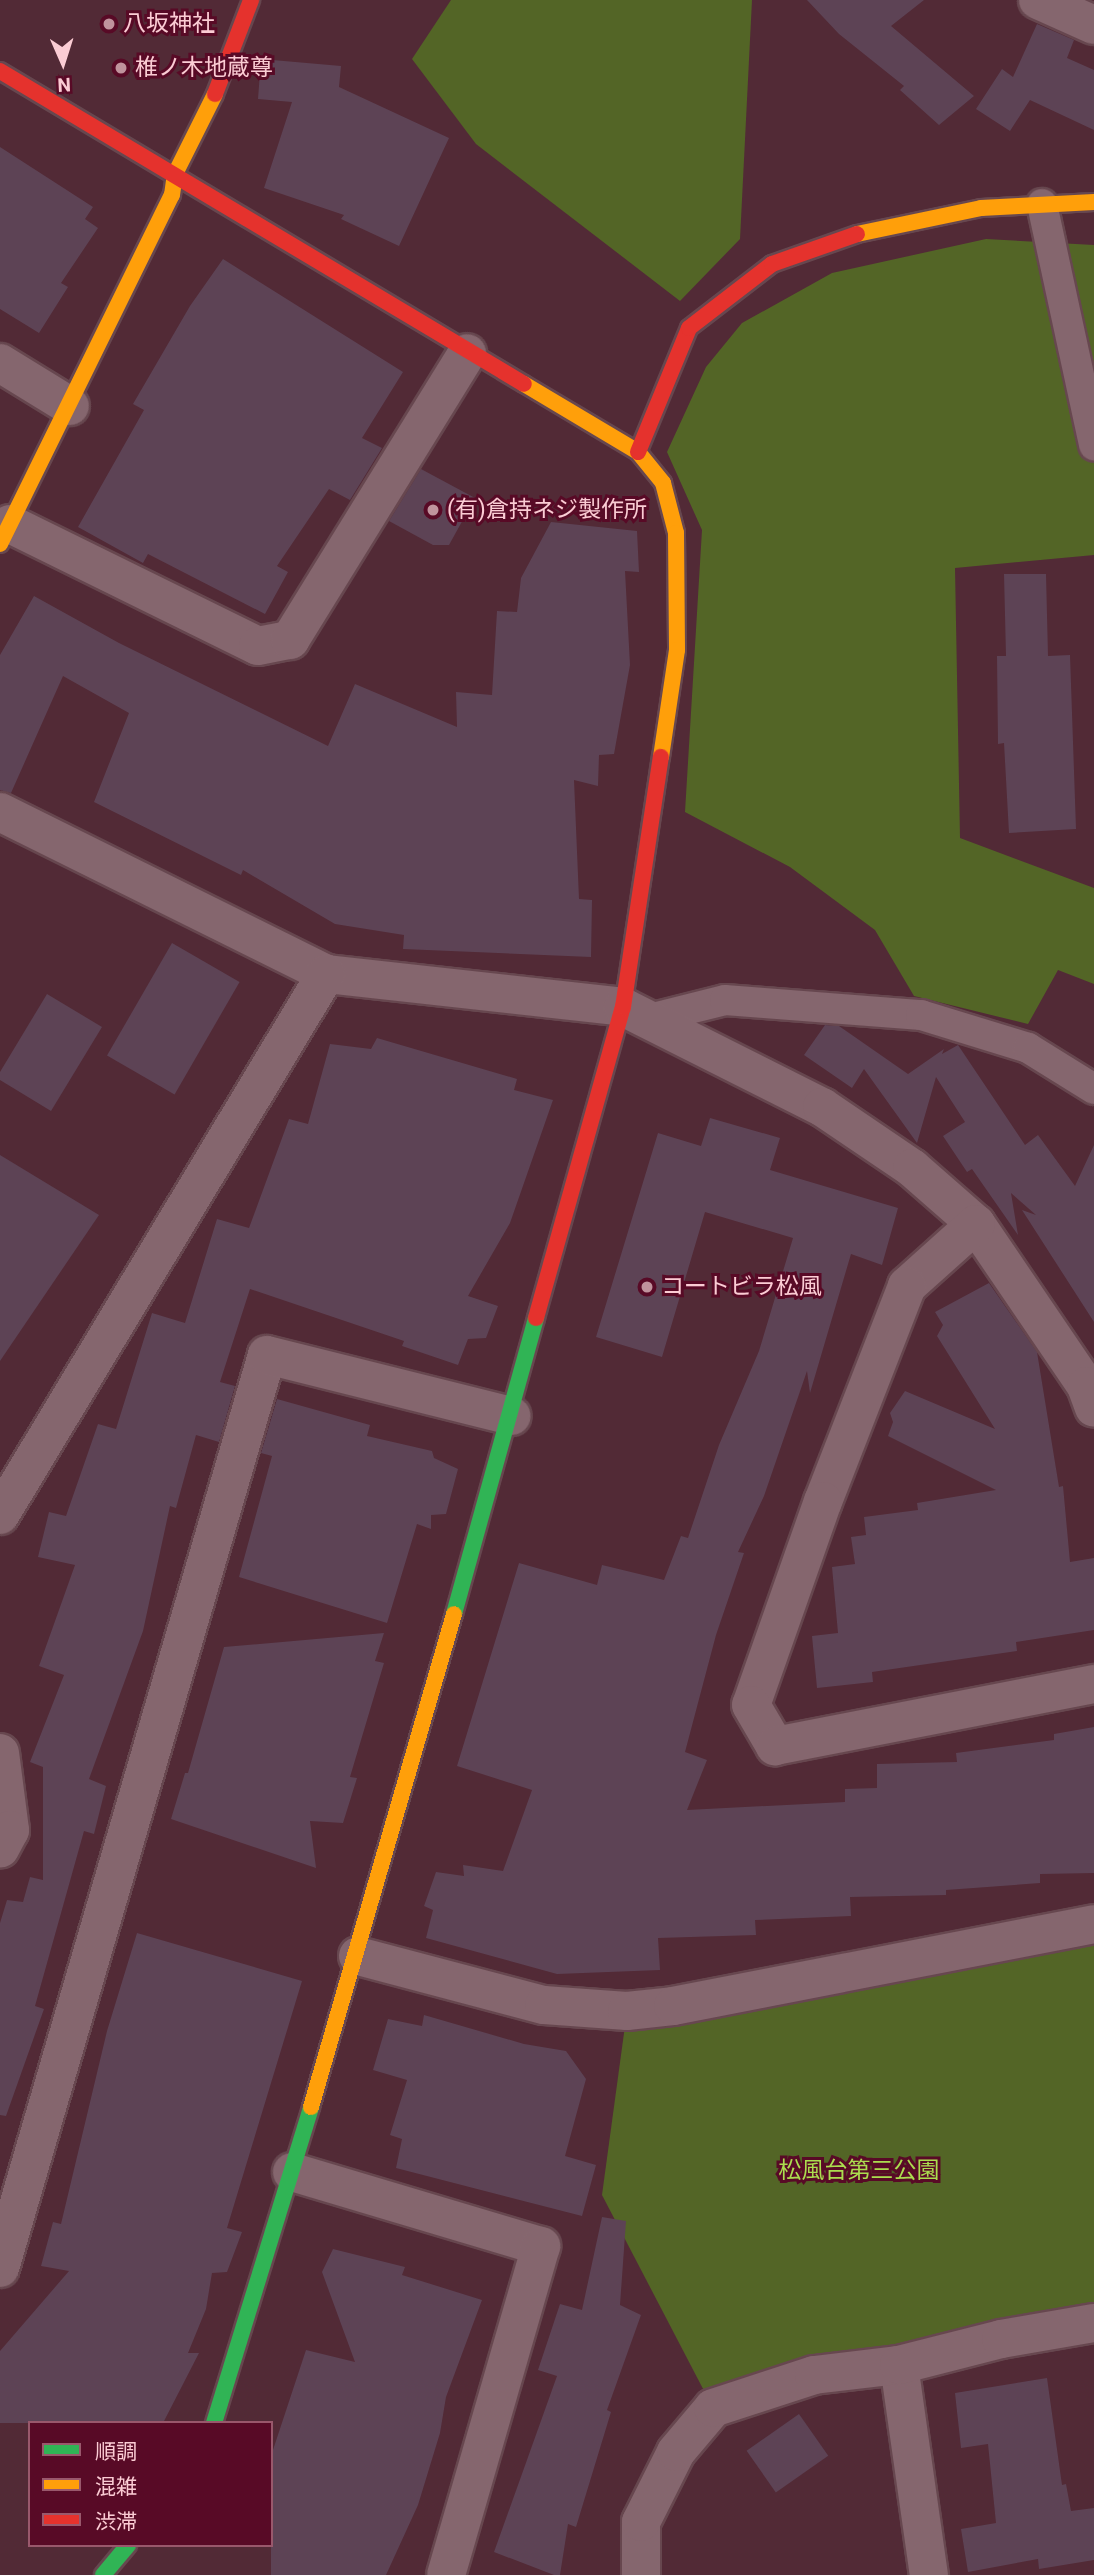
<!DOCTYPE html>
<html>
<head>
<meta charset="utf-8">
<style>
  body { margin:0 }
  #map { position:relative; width:1094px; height:2575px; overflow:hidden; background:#522a36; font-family:Roboto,"Noto Sans JP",sans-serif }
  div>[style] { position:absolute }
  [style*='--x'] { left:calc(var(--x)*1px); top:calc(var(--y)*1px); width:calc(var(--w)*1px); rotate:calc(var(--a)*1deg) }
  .green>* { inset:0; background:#536526 }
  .building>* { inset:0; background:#5d4355; transform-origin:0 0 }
  .roads { filter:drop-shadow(2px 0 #67474f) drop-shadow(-2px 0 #67474f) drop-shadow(0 2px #67474f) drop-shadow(0 -2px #67474f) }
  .lane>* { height:30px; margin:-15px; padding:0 15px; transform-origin:15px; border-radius:15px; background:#85666e }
  .street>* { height:38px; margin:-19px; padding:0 19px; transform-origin:19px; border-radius:19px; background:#85666e }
  .fast>* { height:16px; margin:-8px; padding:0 8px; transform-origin:8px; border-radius:8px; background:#30b455 }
  .slow>* { height:16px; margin:-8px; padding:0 8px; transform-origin:8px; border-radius:8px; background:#ff9f0a }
  .jam>* { height:16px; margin:-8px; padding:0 8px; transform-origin:8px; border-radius:8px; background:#e5322d }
  .dots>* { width:19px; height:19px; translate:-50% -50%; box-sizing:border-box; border:4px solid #580a26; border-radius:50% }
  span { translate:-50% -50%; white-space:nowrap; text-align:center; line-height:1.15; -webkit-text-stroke:6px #580a26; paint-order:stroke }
  .poi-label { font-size:23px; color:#fbccd4 }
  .left { translate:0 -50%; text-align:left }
  .park-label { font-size:23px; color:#abdd4f }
  .legend { position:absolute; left:28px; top:2421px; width:245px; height:126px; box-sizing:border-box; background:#580a26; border:2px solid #99586c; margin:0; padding:9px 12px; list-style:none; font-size:21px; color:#fbccd4 }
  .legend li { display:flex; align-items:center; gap:14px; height:35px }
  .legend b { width:35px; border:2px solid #99586c }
  .north { position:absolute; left:28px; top:28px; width:70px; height:70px; -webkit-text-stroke:5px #580a26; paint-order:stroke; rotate:177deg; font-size:19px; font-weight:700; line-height:28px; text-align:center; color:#fbccd4 }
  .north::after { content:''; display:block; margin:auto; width:24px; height:32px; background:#fbccd4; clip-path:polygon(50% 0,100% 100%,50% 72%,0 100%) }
</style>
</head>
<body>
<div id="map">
  <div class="green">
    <i style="clip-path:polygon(451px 0,752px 0,740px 239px,680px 301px,476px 144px,412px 59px)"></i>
    <i style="clip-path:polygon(986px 239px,1094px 245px,1094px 555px,955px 568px,960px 838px,1094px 888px,1094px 984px,1058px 970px,1028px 1024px,914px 996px,875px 930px,790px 867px,685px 812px,702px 530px,667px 452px,706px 367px,742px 323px,832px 273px)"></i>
    <i style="clip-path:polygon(1094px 1924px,1094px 2318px,713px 2408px,602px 2195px,627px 2011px)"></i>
  </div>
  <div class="building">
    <i style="clip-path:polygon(807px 0,924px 0,891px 26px,974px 96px,939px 125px,900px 90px,904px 86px,839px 34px)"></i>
    <i style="clip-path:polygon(1037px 24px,1074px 40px,1067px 58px,1094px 70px,1094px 130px,1030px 100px,1010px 131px,976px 109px,1002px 69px,1013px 77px)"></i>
    <i style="clip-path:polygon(261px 59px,341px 66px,339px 87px,449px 138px,399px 246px,341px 219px,344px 215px,264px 188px,292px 102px,258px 99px)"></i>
    <i style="clip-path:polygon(0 147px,93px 207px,85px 219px,98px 228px,61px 283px,68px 287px,39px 333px,0 309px)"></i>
    <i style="clip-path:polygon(223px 259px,403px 372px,362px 438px,382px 448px,350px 500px,329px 489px,277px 566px,288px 572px,265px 614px,148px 554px,143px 563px,78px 527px,144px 410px,133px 404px,190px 306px)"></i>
    <i style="clip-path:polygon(421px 469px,475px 498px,449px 545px,433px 545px,389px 521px)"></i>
    <i style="clip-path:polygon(551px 522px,637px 531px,639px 572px,625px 571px,630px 665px,614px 754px,599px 755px,598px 786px,574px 780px,579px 899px,592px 900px,591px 957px,403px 949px,404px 935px,335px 924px,243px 870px,241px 875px,94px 802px,129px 713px,63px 676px,11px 793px,0 790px,0 655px,34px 596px,119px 643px,328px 746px,355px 684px,457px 727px,456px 692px,492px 695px,497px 611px,517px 612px,521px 578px)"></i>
    <i style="clip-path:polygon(1004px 574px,1046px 574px,1048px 656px,1070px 655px,1076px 829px,1009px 833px,1004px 743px,998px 744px,997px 656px,1006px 656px)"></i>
    <i style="left:172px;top:943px;width:78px;height:130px;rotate:30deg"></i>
    <i style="clip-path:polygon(47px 994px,102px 1027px,51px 1111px,0 1080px,0 1072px)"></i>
    <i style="clip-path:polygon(825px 1025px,839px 1026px,908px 1074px,944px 1049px,942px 1054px,958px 1045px,1025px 1145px,1038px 1135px,1075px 1186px,1094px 1145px,1094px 1322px,1022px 1210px,1036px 1215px,1011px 1193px,1018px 1235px,972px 1169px,967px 1172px,943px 1136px,965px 1122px,936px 1077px,917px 1143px,864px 1069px,852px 1088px,804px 1055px)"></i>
    <i style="clip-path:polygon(377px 1038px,517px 1079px,514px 1090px,553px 1100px,510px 1223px,468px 1296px,498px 1306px,486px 1338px,468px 1339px,458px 1365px,402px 1346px,404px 1341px,250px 1289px,220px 1382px,235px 1386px,219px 1442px,196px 1435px,176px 1508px,170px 1506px,143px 1631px,89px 1779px,106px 1786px,94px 1834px,84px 1831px,35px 2006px,44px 2009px,6px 2116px,0 2115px,0 1923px,7px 1900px,23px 1902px,30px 1877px,43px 1880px,43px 1767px,30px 1762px,64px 1675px,39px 1666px,75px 1565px,38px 1557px,49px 1512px,66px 1516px,98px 1424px,116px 1429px,152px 1313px,185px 1323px,217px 1219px,249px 1228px,289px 1119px,308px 1124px,330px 1044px,371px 1049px)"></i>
    <i style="clip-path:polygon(710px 1118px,780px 1138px,770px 1170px,898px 1208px,882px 1265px,851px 1254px,810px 1393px,807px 1371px,764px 1496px,738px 1552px,744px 1553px,716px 1635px,685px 1752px,707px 1760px,687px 1810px,845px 1802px,845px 1789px,877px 1788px,877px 1764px,957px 1762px,956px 1753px,1054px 1740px,1054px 1734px,1094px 1727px,1094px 1873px,1040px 1874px,1040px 1883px,946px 1890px,946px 1895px,850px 1897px,851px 1916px,755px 1920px,756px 1935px,658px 1938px,660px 1970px,557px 1974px,426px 1938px,433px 1910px,424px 1906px,436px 1872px,464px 1876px,463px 1865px,503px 1871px,532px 1790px,457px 1766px,519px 1563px,597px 1585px,602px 1565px,664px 1580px,681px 1536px,688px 1538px,719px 1445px,759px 1351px,793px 1238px,705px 1212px,662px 1357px,596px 1337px,658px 1133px,701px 1146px)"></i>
    <i style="clip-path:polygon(0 1155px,99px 1215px,0 1361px)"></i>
    <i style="clip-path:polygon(989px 1283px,1037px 1352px,1059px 1487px,1063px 1486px,1070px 1562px,1094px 1558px,1094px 1630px,1016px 1642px,1017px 1651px,872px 1672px,873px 1682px,817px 1688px,812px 1636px,838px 1633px,832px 1567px,855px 1564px,851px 1537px,866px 1535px,864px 1517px,918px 1510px,917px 1503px,996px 1490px,888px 1436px,893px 1422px,890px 1413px,905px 1391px,995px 1429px,937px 1336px,943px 1325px,935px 1312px)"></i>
    <i style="clip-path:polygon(277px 1399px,370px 1425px,367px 1436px,432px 1451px,434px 1458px,458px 1469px,446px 1514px,431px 1515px,431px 1529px,417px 1524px,387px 1623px,239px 1577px,272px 1456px,261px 1453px)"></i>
    <i style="clip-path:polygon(384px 1633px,375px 1661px,384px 1663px,350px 1777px,357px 1778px,343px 1823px,310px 1821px,316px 1868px,171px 1819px,185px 1773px,188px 1773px,224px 1647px)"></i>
    <i style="clip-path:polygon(137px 1933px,302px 1981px,227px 2228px,242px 2232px,227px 2272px,212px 2273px,206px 2309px,188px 2353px,199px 2353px,163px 2423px,0 2423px,0 2351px,69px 2271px,41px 2266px,53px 2222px,61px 2224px,107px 2031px)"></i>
    <i style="clip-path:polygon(424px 2015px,524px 2044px,566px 2051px,586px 2079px,565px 2156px,596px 2165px,582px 2216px,396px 2168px,402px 2139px,390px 2135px,407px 2080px,373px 2070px,388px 2019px,422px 2026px)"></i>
    <i style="clip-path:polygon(602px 2217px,626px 2221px,620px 2305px,641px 2315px,607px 2410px,611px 2412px,576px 2527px,568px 2524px,560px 2575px,554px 2575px,494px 2552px,557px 2376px,538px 2370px,560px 2304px,582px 2310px)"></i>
    <i style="clip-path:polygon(333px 2249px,405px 2267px,402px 2275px,482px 2300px,446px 2397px,440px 2433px,418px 2505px,386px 2575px,271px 2575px,271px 2456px,306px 2350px,355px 2362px,322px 2272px)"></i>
    <i style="clip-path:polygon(1047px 2378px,1062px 2485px,1066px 2484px,1071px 2511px,1094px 2508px,1094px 2560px,1039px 2569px,1038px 2559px,968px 2572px,961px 2529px,996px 2523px,988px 2444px,961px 2448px,955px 2393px)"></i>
    <i style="left:799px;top:2414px;width:51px;height:64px;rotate:55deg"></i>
  </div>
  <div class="roads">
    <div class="lane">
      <i style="--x:1042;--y:204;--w:247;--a:77.8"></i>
      <i style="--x:645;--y:1020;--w:82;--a:-14"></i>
      <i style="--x:725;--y:1000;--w:197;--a:4.4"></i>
      <i style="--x:921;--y:1015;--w:112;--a:17.1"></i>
      <i style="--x:1028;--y:1048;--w:78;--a:31.8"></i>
    </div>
    <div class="street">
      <i style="--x:1038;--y:0;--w:61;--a:24.1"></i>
      <i style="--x:0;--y:363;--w:82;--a:31.6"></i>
      <i style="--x:10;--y:524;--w:276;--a:26.2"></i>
      <i style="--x:258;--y:646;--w:33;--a:-11"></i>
      <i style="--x:290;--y:640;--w:337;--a:-58.3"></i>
      <i style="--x:0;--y:812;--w:364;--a:26.4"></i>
      <i style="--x:326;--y:974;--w:299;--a:6.3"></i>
      <i style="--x:623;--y:1007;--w:223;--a:26.7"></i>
      <i style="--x:822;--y:1107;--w:109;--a:34.1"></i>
      <i style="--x:912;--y:1168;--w:85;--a:41.2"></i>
      <i style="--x:976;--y:1224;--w:196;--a:55.8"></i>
      <i style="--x:1086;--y:1386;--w:23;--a:70"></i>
      <i style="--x:976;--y:1224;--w:93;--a:138.1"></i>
      <i style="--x:907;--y:1286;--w:231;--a:111.3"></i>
      <i style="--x:823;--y:1501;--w:216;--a:109.4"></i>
      <i style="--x:751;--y:1705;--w:48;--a:59.7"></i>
      <i style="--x:775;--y:1746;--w:325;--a:-11"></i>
      <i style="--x:0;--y:1515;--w:632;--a:-58.93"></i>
      <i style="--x:0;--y:1753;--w:78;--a:82.6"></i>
      <i style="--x:10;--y:1830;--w:21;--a:118"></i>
      <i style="--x:358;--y:1956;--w:192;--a:14.8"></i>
      <i style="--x:544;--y:2005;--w:83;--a:4.1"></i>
      <i style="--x:627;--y:2011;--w:46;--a:-6.2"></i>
      <i style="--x:673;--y:2006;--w:429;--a:-11"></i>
      <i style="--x:292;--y:2172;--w:260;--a:16.6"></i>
      <i style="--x:541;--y:2246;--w:342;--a:106.1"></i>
      <i style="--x:0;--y:2268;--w:951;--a:-73.7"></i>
      <i style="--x:267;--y:1355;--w:252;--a:14"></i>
      <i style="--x:899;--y:2365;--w:212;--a:81.9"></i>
      <i style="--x:641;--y:2575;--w:53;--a:-90"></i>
      <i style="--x:641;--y:2522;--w:78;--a:-63.4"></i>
      <i style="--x:676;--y:2452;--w:57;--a:-49.9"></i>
      <i style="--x:713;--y:2408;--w:106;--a:-18.1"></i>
      <i style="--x:814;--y:2375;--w:86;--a:-6.7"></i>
      <i style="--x:899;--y:2365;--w:105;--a:-14.3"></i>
      <i style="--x:1001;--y:2339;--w:94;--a:-9.8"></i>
    </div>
    <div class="fast">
      <i style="--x:454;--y:1614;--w:307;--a:-74.5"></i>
      <i style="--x:214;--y:2423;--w:331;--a:-72.9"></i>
      <i style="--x:103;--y:2575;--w:39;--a:-50"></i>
    </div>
    <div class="slow">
      <i style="--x:857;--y:234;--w:127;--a:-11.8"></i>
      <i style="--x:981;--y:208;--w:113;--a:-3"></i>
      <i style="--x:524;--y:384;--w:133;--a:30.8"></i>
      <i style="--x:638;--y:452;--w:40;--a:51"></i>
      <i style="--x:663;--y:483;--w:52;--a:75.4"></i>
      <i style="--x:676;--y:533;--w:117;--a:89.5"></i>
      <i style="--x:677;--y:650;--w:108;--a:98.5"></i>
      <i style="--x:0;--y:544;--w:389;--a:-63.8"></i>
      <i style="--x:172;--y:195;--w:21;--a:-82"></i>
      <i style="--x:175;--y:174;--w:89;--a:-63.4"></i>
      <i style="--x:311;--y:2107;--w:513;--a:-73.82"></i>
    </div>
    <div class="jam">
      <i style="--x:0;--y:71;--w:610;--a:30.85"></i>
      <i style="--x:215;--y:94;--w:101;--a:-69"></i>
      <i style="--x:638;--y:452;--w:134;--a:-67.6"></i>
      <i style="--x:689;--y:328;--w:105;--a:-37.6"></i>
      <i style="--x:772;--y:264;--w:90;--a:-19.4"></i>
      <i style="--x:536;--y:1318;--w:323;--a:-74.4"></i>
      <i style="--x:623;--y:1007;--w:253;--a:-81.4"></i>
    </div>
  </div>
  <div class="dots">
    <i style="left:109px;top:24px;background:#c0939d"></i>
    <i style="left:121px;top:68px;background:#c0939d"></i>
    <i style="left:433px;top:510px;background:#c0939d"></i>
    <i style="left:647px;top:1287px;background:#c0939d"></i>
  </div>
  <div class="poi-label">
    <span class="left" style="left:123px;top:24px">八坂神社</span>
    <span class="left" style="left:135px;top:68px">椎ノ木地蔵尊</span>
    <span class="left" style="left:447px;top:510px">(有)倉持ネジ製作所</span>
    <span class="left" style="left:661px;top:1287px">コートビラ松風</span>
  </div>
  <div class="park-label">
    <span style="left:859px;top:2171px">松風台第三公園</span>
  </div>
  <ul class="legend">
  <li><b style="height:9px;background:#30b455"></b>順調</li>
  <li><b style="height:9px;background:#ff9f0a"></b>混雑</li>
  <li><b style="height:9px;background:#e5322d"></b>渋滞</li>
  </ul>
  <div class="north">N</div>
</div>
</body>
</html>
